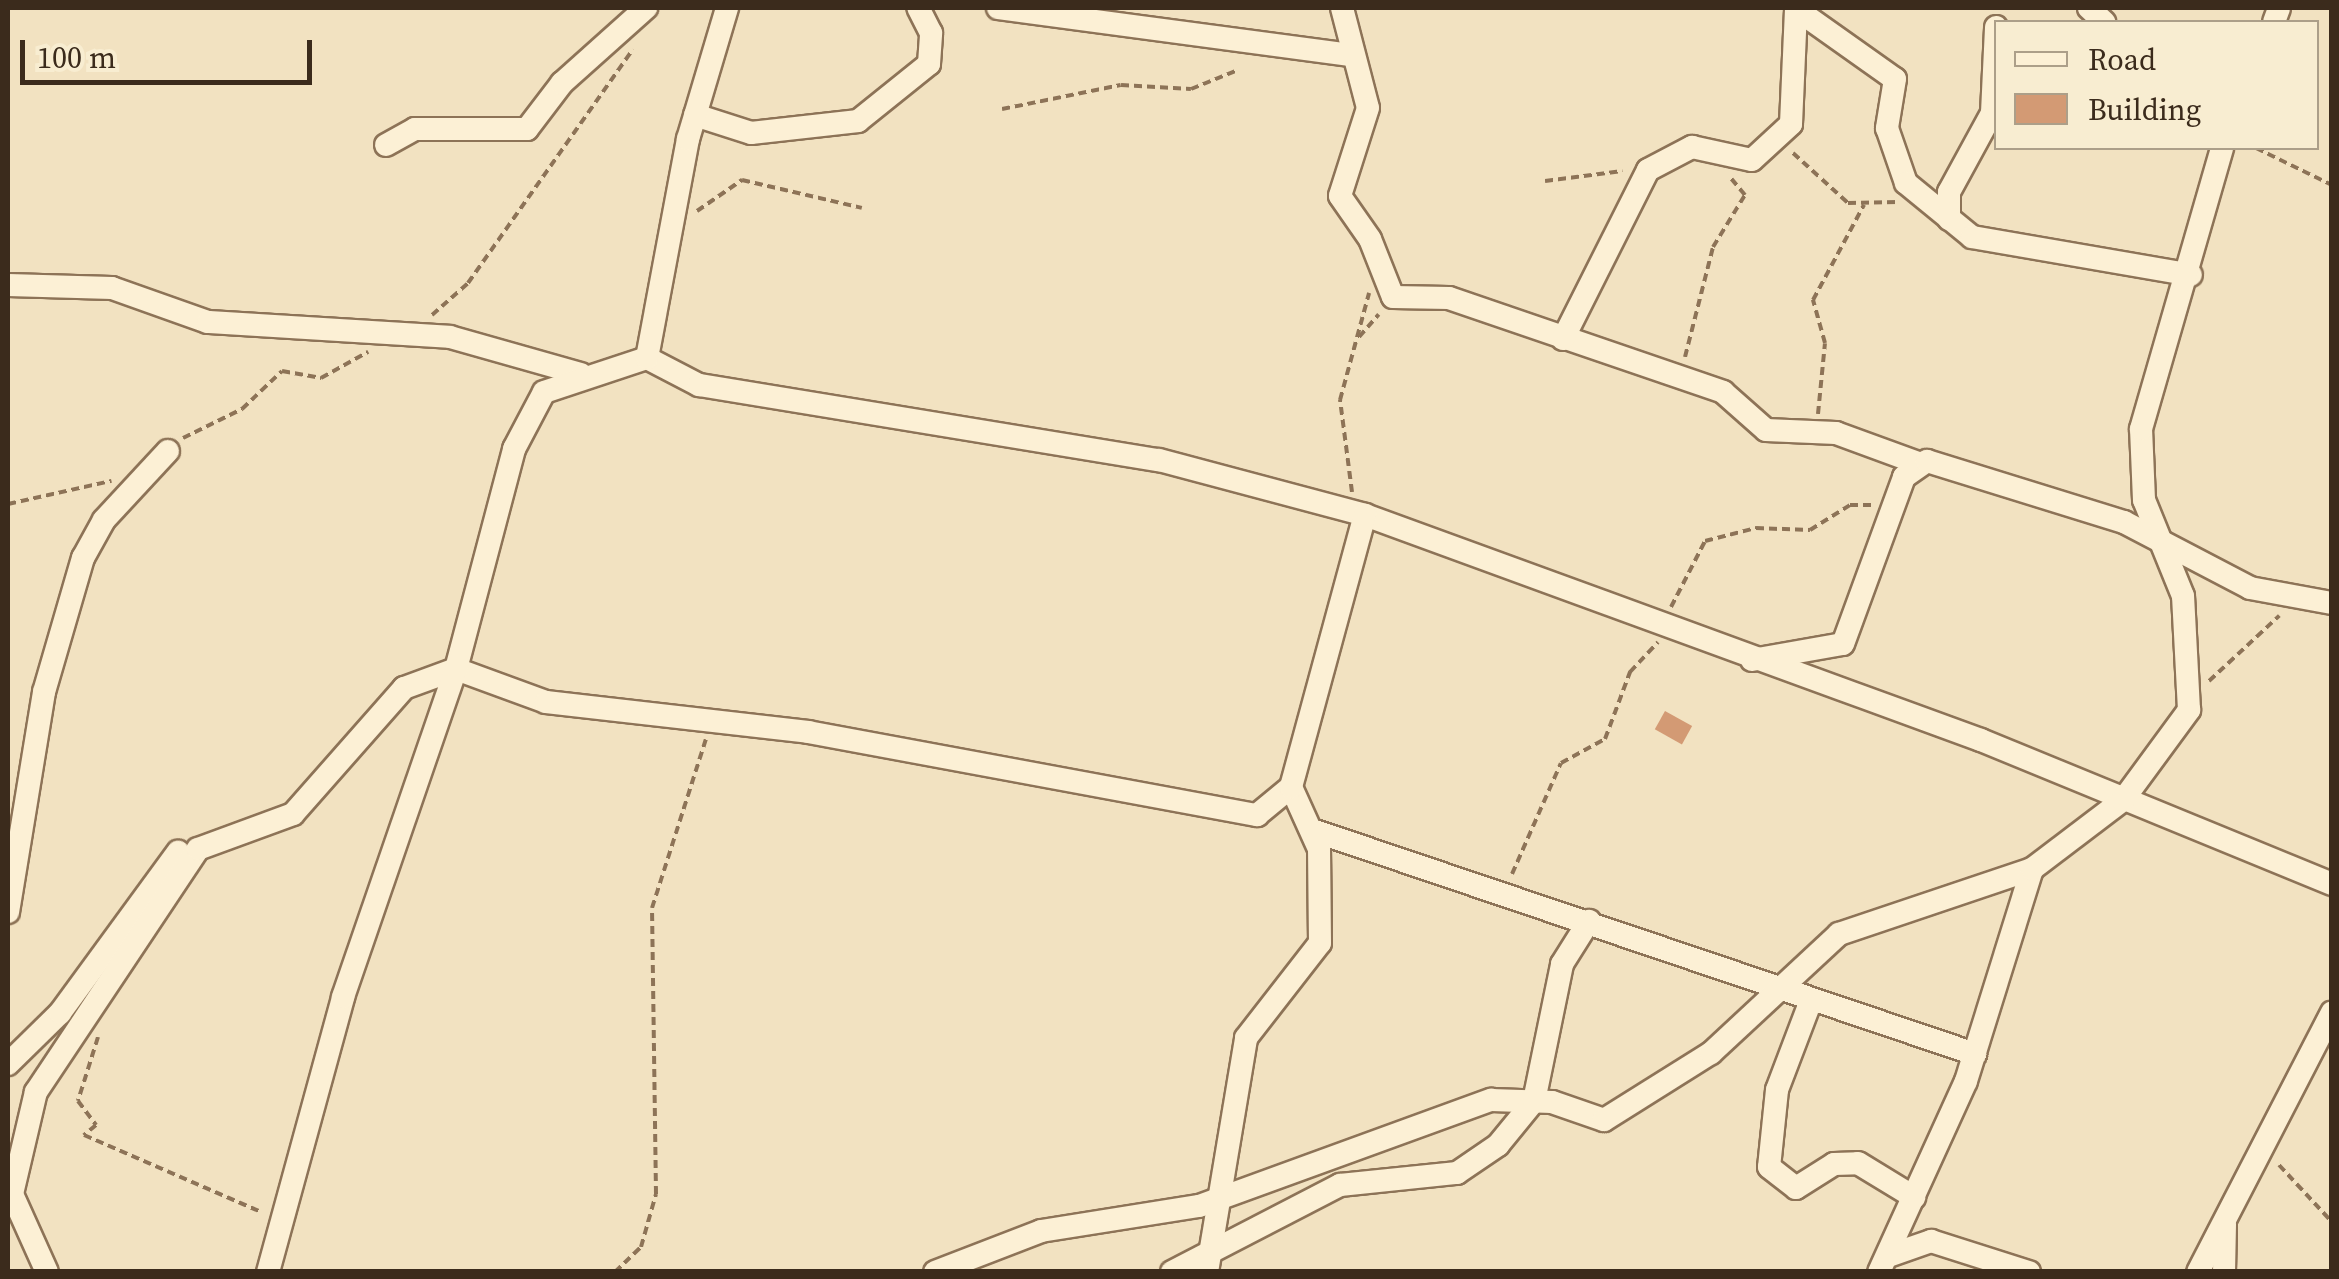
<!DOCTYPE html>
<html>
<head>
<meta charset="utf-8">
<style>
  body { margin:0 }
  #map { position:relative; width:2339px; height:1279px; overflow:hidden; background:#f2e2c1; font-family:"Source Serif 4",serif }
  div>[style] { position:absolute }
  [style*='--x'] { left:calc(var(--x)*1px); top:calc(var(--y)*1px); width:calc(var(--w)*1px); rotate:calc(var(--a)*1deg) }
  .building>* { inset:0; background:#d39a74; transform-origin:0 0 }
  .path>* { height:4px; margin-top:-2px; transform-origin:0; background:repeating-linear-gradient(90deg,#8d7357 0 8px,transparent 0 13px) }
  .roads { filter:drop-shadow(2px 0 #8d7357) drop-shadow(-2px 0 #8d7357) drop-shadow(0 2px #8d7357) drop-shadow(0 -2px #8d7357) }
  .minor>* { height:22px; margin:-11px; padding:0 11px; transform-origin:11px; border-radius:11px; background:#fcf0d5 }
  span { translate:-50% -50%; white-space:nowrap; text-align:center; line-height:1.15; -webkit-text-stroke:8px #f8edd1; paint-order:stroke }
  .frame { position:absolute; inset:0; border:10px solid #3b2b1c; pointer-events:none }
  .legend { position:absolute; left:1994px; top:20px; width:325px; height:130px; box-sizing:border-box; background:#f8edd1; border:2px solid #ac9f89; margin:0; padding:12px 18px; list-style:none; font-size:30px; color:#3b2b1c }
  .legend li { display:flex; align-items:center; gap:20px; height:50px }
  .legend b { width:50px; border:2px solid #ac9f89 }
  .scale { position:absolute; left:20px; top:40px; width:292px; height:45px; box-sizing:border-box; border:5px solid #3b2b1c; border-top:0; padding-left:12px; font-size:30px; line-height:35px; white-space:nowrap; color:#3b2b1c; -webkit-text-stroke:8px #f8edd1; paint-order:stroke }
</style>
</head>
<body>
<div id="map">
  <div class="building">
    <i style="left:1665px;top:711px;width:31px;height:21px;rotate:29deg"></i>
  </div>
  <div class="path">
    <i style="--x:1002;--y:109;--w:121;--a:-11.4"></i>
    <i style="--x:1121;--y:85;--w:70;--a:3.3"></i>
    <i style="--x:1191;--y:89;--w:51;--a:-22"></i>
    <i style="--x:2256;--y:148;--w:85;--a:26"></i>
    <i style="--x:1793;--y:153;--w:74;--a:42.3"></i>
    <i style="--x:1848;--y:203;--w:50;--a:-1.1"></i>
    <i style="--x:1545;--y:181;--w:78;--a:-7.4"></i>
    <i style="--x:697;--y:211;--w:55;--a:-34.6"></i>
    <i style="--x:742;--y:180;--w:123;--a:13.1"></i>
    <i style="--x:432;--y:315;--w:48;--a:-41.6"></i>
    <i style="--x:468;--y:283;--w:286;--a:-54.8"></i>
    <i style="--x:1359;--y:337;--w:30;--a:-49"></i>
    <i style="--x:1685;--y:357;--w:114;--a:-75.7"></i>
    <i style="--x:1713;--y:247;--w:61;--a:-58.4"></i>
    <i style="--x:1745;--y:195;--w:23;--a:-130"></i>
    <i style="--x:1818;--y:414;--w:71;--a:-84.4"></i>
    <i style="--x:1825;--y:343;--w:45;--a:-105.6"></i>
    <i style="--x:1813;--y:300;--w:108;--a:-61.8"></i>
    <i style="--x:183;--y:438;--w:66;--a:-26.2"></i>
    <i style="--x:242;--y:409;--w:55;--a:-43.5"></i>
    <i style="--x:282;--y:371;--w:40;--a:10"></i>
    <i style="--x:321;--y:378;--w:54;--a:-29"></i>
    <i style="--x:1352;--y:492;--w:93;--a:-97.4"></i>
    <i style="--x:1340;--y:400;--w:111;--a:-74.8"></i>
    <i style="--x:8;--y:504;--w:106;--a:-12.6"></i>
    <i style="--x:1671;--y:607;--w:74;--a:-62.7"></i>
    <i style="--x:1705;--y:541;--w:53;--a:-14.3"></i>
    <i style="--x:1756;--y:528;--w:54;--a:2.1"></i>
    <i style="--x:1810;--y:530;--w:47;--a:-32"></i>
    <i style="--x:1850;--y:505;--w:21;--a:0"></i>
    <i style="--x:2209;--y:681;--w:96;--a:-42.9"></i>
    <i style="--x:1512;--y:874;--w:121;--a:-66.2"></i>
    <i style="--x:1561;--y:763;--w:50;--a:-28.6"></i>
    <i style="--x:1605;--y:739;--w:72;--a:-69.5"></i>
    <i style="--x:1630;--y:672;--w:41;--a:-47"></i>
    <i style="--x:98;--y:1037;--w:67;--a:107.4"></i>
    <i style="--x:78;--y:1101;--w:30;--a:53"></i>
    <i style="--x:96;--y:1125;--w:16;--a:140"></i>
    <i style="--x:84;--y:1135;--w:193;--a:23.5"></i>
    <i style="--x:2279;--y:1165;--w:78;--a:47.1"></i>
    <i style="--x:615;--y:1272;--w:36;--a:-44"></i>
    <i style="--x:641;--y:1247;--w:55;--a:-74.2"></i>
    <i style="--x:656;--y:1194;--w:286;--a:-90.8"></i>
    <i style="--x:652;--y:908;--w:177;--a:-72.3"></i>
  </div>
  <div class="roads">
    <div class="minor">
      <i style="--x:998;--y:8;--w:354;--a:7.6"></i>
      <i style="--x:1342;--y:8;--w:103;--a:75.4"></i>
      <i style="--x:1368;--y:108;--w:92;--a:107.7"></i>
      <i style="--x:1340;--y:196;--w:52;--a:55.1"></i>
      <i style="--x:1370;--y:239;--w:62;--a:68.4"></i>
      <i style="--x:1393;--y:297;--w:56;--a:1"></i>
      <i style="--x:1449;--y:298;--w:290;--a:18.9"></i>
      <i style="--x:1723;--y:392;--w:57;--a:41.5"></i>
      <i style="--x:1766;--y:430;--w:70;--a:2.5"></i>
      <i style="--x:1836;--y:433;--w:87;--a:20.1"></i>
      <i style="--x:2089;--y:8;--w:21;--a:43"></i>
      <i style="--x:1796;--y:9;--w:121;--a:35.3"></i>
      <i style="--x:1895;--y:79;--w:50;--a:99.3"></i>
      <i style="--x:1887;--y:128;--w:58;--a:70.9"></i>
      <i style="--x:1906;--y:183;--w:85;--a:39.3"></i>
      <i style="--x:1972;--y:237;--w:222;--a:9.8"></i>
      <i style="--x:2274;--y:22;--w:15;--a:-70"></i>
      <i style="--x:695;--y:115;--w:59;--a:17.8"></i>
      <i style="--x:751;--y:133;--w:108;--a:-6.4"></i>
      <i style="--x:858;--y:121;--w:91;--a:-38.8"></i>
      <i style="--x:929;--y:64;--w:31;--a:-86"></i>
      <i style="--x:931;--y:33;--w:28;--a:-117"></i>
      <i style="--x:386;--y:145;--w:33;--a:-29"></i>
      <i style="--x:415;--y:129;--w:112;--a:0"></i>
      <i style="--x:527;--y:129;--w:58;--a:-52.7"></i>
      <i style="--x:562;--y:83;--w:113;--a:-41.8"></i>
      <i style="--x:1949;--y:219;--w:27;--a:-90"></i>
      <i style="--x:1949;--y:192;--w:90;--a:-61.4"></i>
      <i style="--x:1992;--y:113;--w:86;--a:-87.3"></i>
      <i style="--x:8;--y:285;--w:104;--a:1.7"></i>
      <i style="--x:112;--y:288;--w:102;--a:19.5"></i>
      <i style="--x:208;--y:322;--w:242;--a:3.5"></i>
      <i style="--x:450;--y:337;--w:136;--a:15.8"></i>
      <i style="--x:1563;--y:339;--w:189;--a:-63.3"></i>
      <i style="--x:1648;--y:170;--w:50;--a:-27.6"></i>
      <i style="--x:1692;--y:147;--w:61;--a:12.2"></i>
      <i style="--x:1752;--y:160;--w:53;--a:-42.7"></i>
      <i style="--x:1791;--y:124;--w:116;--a:-87.5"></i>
      <i style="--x:647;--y:358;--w:59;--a:27.4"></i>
      <i style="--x:699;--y:385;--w:466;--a:9.3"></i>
      <i style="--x:1159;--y:460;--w:213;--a:14.9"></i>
      <i style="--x:1365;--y:515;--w:656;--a:20.07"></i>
      <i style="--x:1981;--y:740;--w:379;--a:22.3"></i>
      <i style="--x:1752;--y:660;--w:92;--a:-10"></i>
      <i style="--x:1843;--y:644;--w:178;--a:-69.9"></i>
      <i style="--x:1904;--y:477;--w:28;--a:-35"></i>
      <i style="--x:1927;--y:461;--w:206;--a:17.2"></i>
      <i style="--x:2124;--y:522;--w:142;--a:27.6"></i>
      <i style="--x:2250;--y:588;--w:83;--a:10.4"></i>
      <i style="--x:1312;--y:830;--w:700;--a:18.67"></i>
      <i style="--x:8;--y:912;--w:223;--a:-80.7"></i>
      <i style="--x:44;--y:692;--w:140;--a:-73.8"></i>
      <i style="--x:83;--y:558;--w:43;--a:-61.1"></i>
      <i style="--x:104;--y:520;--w:94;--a:-47.2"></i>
      <i style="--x:1810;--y:1003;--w:93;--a:110.8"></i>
      <i style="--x:1777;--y:1090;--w:77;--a:95.9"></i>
      <i style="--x:1769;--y:1167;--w:34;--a:38"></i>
      <i style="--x:1796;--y:1188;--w:45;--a:-32.3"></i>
      <i style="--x:1834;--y:1164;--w:24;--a:-2"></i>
      <i style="--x:1858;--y:1163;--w:66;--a:31.3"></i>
      <i style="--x:8;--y:1064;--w:73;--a:-44.4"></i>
      <i style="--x:60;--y:1013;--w:200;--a:-53.8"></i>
      <i style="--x:1888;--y:1256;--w:46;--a:-19.2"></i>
      <i style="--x:1931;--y:1241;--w:103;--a:17.6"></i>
      <i style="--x:47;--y:1272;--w:85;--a:-114.2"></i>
      <i style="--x:12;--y:1194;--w:105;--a:-76.8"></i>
      <i style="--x:36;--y:1092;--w:292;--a:-56.3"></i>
      <i style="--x:198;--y:849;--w:101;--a:-20.2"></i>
      <i style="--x:293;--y:814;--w:168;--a:-48.6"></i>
      <i style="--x:404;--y:688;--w:55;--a:-20.1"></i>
      <i style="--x:456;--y:669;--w:96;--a:20.1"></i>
      <i style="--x:546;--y:702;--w:264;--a:6.5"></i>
      <i style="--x:808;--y:732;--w:457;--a:10.5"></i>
      <i style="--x:1257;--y:815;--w:44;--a:-39.5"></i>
      <i style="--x:268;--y:1272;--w:285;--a:-74.7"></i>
      <i style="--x:343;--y:997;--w:347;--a:-71"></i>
      <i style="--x:456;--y:669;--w:228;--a:-75.2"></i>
      <i style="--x:514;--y:449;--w:64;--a:-62.2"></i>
      <i style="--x:544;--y:392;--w:108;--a:-18.3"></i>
      <i style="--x:647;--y:358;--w:223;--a:-79.4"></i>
      <i style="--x:688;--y:139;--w:137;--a:-73.4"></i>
      <i style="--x:935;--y:1272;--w:114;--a:-21.1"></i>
      <i style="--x:1041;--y:1231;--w:160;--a:-9"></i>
      <i style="--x:1199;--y:1206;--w:311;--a:-20"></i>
      <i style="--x:1491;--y:1100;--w:61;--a:1.9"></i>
      <i style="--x:1552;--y:1102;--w:55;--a:19.1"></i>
      <i style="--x:1604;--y:1120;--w:126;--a:-32.1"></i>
      <i style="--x:1711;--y:1053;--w:175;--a:-42.9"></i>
      <i style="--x:1839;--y:934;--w:204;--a:-18.6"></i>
      <i style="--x:1172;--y:1272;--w:189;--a:-27.4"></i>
      <i style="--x:1340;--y:1185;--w:118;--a:-5.9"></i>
      <i style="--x:1457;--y:1173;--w:50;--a:-34.3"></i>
      <i style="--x:1498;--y:1145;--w:57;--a:-50.7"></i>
      <i style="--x:1534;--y:1101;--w:140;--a:-78.4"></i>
      <i style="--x:1562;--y:964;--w:51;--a:-57.9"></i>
      <i style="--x:1207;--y:1272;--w:237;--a:-80.5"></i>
      <i style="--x:1246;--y:1038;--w:120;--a:-52.1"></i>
      <i style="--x:1320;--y:943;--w:94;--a:-90.6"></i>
      <i style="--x:1319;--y:849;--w:68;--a:-114.3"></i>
      <i style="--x:1291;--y:787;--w:282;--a:-74.8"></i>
      <i style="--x:1879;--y:1272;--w:210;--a:-65.5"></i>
      <i style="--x:1966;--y:1081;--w:222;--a:-72.7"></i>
      <i style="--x:2032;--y:869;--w:114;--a:-37.2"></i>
      <i style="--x:2123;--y:800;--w:112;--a:-53.7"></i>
      <i style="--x:2189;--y:710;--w:114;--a:-93"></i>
      <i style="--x:2183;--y:596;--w:104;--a:-112.1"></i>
      <i style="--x:2144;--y:500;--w:71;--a:-92.4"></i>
      <i style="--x:2141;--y:429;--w:292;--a:-73.9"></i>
      <i style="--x:2198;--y:1272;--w:292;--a:-62.7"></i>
      <i style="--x:2224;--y:1272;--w:48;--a:-88.8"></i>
    </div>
  </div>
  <div class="frame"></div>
  <ul class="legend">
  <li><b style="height:12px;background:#fcf0d5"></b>Road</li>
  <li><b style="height:28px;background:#d39a74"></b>Building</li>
  </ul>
  <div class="scale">100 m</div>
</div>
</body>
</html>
